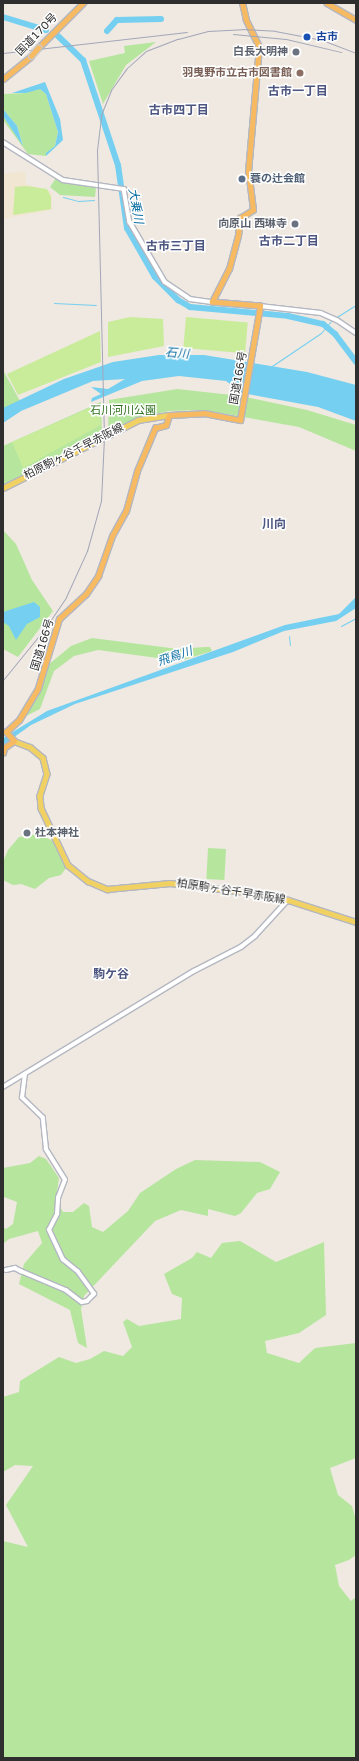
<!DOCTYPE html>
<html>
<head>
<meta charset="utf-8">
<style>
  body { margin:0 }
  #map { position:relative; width:359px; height:1761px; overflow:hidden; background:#efe9e1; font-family:"Varela Round","Noto Sans JP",sans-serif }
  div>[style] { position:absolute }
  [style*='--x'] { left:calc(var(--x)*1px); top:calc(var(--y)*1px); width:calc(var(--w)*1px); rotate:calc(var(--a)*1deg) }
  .education>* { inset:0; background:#f0e6d1 }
  .green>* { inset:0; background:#b6e59e; transform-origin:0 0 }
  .pitch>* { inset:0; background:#c9ec9a; transform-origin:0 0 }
  .water>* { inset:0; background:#75cff0 }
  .stream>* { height:1px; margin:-0.5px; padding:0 0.5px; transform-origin:0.5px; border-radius:0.5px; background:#75cff0 }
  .river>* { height:6px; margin:-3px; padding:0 3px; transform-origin:3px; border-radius:3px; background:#75cff0 }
  .roads { filter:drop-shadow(1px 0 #b4b7c1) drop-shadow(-1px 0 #b4b7c1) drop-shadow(0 1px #b4b7c1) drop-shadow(0 -1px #b4b7c1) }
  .tertiary>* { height:3.5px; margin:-1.75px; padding:0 1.75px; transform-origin:1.75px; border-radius:1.75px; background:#fff }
  .primary>* { height:4.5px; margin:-2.25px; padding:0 2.25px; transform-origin:2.25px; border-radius:2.25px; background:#f2d163 }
  .trunk>* { height:4.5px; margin:-2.25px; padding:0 2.25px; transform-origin:2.25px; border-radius:2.25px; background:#f8ba60 }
  .rail>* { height:1px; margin:-0.5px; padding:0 0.5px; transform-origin:0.5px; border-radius:0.5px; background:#a3a6b8 }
  .bridges { filter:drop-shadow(1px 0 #c9c9c9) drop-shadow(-1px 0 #c9c9c9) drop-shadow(0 1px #c9c9c9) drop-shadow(0 -1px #c9c9c9) }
  .trunk-bridge>* { height:4.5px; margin:-2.25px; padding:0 2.25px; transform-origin:2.25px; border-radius:2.25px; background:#f8ba60 }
  .dots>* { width:11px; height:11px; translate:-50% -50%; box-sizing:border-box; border:2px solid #fff; border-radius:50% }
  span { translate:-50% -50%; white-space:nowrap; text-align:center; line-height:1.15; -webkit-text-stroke:3px #fff; paint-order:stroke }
  .street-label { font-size:11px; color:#2e2e2e }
  .transit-label { font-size:11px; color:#164399; font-weight:700 }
  .left { translate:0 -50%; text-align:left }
  .worship-label { font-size:11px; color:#5b616d; font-weight:700 }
  .right { translate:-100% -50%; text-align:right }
  .education-label { font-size:11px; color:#785e54; font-weight:700 }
  .service-label { font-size:11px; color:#4e5e75; font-weight:700 }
  .park-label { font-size:11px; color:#2c6e1b }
  .neighbourhood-label { font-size:12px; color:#4d5680; font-weight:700 }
  .water-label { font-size:12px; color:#0d6fa3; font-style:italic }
  .frame { position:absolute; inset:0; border:4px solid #2e2e2e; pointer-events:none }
</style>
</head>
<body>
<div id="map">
  <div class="education">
    <i style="clip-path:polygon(25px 171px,26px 184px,52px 192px,52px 210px,3px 219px,3px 174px)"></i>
  </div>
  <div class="green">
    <i style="clip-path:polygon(156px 42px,126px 65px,103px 104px,89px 61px,125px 53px,124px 46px)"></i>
    <i style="clip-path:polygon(34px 89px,40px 89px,46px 94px,58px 132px,55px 146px,46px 153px,46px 156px,28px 154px,3px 120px,3px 116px,23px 145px,17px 126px,3px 109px,3px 94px,26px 93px)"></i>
    <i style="clip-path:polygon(56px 178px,96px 187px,95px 197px,60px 195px,50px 187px)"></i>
    <i style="clip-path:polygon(3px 370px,20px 401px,3px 411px)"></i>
    <i style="clip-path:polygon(177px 389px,241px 396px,307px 410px,356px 425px,356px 451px,299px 427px,204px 410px,169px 411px,137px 418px,108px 433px,109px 400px)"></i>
    <i style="clip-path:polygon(101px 402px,102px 436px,3px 487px,3px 446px)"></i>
    <i style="clip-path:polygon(3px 530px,16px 544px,32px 580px,53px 611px,18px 657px,3px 649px)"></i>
    <i style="clip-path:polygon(92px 638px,178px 649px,205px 647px,210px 647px,212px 651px,180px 661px,98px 650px,74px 656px,54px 671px,40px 709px,24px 717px,37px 697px,48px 665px,71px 646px)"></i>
    <i style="clip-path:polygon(38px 834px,53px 841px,66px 868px,61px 875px,49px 878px,35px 889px,21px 884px,13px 885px,3px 880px,3px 862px,8px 850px,19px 837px)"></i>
    <i style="left:208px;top:848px;width:18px;height:31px;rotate:3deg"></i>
    <i style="clip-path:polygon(39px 1156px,46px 1159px,59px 1178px,56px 1199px,63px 1212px,73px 1212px,84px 1203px,89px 1206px,92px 1227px,103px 1232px,128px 1211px,140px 1193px,176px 1169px,195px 1160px,260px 1162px,280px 1172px,270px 1189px,257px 1193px,241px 1213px,235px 1216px,208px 1209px,208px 1216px,181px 1210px,155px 1221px,84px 1296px,81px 1309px,87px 1348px,78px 1343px,70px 1310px,19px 1284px,24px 1264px,42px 1243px,38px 1231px,9px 1239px,3px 1244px,3px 1227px,6px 1229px,13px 1224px,17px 1202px,4px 1197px,3px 1168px,30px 1163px)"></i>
    <i style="clip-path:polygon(240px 1241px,276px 1262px,324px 1242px,326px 1315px,299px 1333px,265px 1341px,267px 1353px,299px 1363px,315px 1348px,356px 1343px,356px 1458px,330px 1468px,338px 1495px,352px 1506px,356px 1520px,356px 1555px,349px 1560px,335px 1565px,339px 1586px,351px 1601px,356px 1597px,356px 1758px,3px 1758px,3px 1541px,28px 1547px,6px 1505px,33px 1466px,15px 1465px,3px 1472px,3px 1397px,19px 1392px,20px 1381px,59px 1357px,76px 1363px,90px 1359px,104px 1351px,123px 1356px,132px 1347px,123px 1322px,127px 1319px,139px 1326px,181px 1319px,182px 1298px,172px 1294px,164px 1274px,192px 1258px,197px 1252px,211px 1258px,222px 1243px)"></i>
  </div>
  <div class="pitch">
    <i style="clip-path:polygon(26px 186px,47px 189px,51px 197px,51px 209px,13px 215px,15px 187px)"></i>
    <i style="clip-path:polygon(130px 317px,163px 319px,164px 346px,108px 357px,108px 322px)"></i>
    <i style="left:186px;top:317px;width:62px;height:31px;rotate:5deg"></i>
    <i style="clip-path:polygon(100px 331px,101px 362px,18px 395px,7px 374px)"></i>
    <i style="clip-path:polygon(99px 404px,101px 425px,23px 468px,12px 442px)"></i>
  </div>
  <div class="water">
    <i style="clip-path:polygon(45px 82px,60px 119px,63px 140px,46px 156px,46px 153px,55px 146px,58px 132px,46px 94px,40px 89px,26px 93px,12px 93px)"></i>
    <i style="clip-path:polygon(3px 109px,17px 126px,23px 146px,3px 116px)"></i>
    <i style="clip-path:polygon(159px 355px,204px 355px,307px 372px,356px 385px,356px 421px,318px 407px,242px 393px,226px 381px,179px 376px,142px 381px,91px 402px,92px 398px,101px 394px,91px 387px,108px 389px,125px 379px,93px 381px,21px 411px,3px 423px,3px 408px,64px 379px,113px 362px)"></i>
    <i style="clip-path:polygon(356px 597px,356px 608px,336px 621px,284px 631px,233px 652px,75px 704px,31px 725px,3px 745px,3px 738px,47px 711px,285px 625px,339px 614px)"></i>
    <i style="clip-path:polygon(34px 602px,40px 607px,40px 617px,27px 624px,16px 640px,9px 626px,3px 622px,3px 612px)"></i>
  </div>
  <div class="stream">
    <i style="--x:63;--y:197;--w:16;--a:15"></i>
    <i style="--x:78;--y:201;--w:16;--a:-4"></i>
    <i style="--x:54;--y:303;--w:42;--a:2.7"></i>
    <i style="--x:335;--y:318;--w:25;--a:-32"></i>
    <i style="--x:272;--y:366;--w:59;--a:-34"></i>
    <i style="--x:321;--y:333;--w:17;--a:-50"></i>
    <i style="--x:341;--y:626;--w:17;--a:-28"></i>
    <i style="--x:289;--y:636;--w:9;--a:84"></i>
  </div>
  <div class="river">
    <i style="--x:3;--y:17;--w:45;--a:16.8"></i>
    <i style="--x:107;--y:31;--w:15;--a:-48"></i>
    <i style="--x:117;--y:20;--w:44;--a:-1.3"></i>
    <i style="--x:58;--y:36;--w:35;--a:44"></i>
    <i style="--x:83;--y:60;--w:111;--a:71.6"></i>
    <i style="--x:118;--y:165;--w:64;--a:81.9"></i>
    <i style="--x:127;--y:228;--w:56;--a:60.3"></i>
    <i style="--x:155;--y:277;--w:33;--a:45"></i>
    <i style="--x:178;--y:300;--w:14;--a:30"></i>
    <i style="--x:190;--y:307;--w:98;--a:5.2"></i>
    <i style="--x:288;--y:316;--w:36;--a:13"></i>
    <i style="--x:323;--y:324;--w:16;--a:40"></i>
    <i style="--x:335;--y:334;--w:35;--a:53"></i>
  </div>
  <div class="roads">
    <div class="tertiary">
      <i style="--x:3;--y:142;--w:71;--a:32.3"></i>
      <i style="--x:63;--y:180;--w:62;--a:8.4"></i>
      <i style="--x:124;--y:189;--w:34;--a:80"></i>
      <i style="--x:130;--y:222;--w:69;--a:59.7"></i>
      <i style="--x:165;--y:282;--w:30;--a:34"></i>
      <i style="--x:190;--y:299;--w:22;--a:8"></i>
      <i style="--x:260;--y:306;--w:61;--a:6.5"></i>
      <i style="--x:321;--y:313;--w:17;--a:24"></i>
      <i style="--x:337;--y:320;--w:23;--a:34"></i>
      <i style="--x:3;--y:1087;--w:223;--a:-31.3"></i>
      <i style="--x:194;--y:971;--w:53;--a:-27.1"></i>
      <i style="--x:241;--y:947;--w:18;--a:-38"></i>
      <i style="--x:255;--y:936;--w:49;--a:-47.5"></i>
      <i style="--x:6;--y:1270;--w:9;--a:-13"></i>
      <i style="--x:15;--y:1268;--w:7;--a:27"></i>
      <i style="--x:21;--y:1271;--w:49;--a:22.9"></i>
      <i style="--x:66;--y:1290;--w:20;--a:37"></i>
      <i style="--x:82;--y:1302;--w:5;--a:-11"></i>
      <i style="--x:87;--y:1301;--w:10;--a:-45"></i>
      <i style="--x:94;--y:1294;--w:27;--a:-126"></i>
      <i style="--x:78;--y:1272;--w:19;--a:-141"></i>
      <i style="--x:63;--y:1260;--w:33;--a:-115"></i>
      <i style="--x:49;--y:1230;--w:18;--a:-63"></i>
      <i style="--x:57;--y:1214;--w:16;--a:-86"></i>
      <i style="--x:58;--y:1198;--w:19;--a:-69"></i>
      <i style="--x:65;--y:1180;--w:36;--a:-122"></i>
      <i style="--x:46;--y:1149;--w:31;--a:-96"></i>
      <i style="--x:43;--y:1118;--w:29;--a:-136"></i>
      <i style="--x:22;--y:1098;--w:24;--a:-83"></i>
    </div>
    <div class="primary">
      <i style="--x:3;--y:488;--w:151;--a:-26.7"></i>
      <i style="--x:138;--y:420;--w:31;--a:-9"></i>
      <i style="--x:14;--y:741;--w:17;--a:21"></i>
      <i style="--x:30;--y:747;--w:17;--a:40"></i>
      <i style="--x:43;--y:758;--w:16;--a:76"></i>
      <i style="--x:47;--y:774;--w:23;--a:108"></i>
      <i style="--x:40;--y:796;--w:12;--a:85"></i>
      <i style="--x:41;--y:808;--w:63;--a:64.7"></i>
      <i style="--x:68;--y:865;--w:26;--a:39"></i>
      <i style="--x:88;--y:881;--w:21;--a:23"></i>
      <i style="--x:107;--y:889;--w:63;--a:-5.4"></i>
      <i style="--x:170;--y:883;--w:85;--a:6.8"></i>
      <i style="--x:254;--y:893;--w:35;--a:12"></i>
      <i style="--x:288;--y:900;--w:71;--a:17.9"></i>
    </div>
    <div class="trunk">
      <i style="--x:327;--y:3;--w:34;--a:30"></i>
      <i style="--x:38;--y:48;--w:64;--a:-45"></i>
      <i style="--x:3;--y:79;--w:36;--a:-39"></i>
      <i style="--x:14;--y:741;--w:12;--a:-132"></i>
      <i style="--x:6;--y:732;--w:18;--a:-43"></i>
      <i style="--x:19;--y:720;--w:37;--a:-59"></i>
      <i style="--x:38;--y:688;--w:72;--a:-73.1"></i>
      <i style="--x:59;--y:619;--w:37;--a:-43"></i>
      <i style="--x:86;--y:594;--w:22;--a:-56"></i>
      <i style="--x:98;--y:576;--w:42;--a:-70.7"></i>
      <i style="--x:112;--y:536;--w:29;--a:-61"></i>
      <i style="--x:126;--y:511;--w:41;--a:-74.6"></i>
      <i style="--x:137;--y:471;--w:47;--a:-67.3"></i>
      <i style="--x:155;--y:428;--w:11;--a:-15"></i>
      <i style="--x:166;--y:425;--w:10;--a:-73"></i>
      <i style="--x:169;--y:415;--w:35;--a:-3"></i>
      <i style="--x:204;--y:413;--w:37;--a:11"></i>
      <i style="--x:240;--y:420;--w:116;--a:-80"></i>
      <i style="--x:260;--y:306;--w:48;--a:-175.2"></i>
      <i style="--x:212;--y:302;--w:37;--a:-63"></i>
      <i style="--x:229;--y:269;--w:34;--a:-75"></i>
      <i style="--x:238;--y:236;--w:18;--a:-84"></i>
      <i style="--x:240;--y:218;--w:15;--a:-32"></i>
      <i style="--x:253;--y:210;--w:38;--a:-97"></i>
      <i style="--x:248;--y:172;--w:125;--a:-85"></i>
      <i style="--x:259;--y:47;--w:30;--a:-116"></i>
      <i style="--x:246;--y:20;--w:17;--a:-103"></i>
      <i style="--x:3;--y:753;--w:5;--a:-79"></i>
      <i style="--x:4;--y:748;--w:12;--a:-35"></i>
    </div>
  </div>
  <div class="rail">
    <i style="--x:233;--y:34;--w:53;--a:5.4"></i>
    <i style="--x:286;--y:39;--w:57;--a:13.3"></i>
    <i style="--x:3;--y:53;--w:185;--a:-6.5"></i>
    <i style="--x:3;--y:680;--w:68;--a:-50.9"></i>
    <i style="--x:46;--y:627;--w:36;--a:-56"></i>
    <i style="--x:66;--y:597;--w:51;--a:-65.5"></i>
    <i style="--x:87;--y:551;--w:52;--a:-74.4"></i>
    <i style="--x:101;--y:501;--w:64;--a:-87.3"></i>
    <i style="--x:104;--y:437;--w:287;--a:-91.4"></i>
    <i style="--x:97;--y:150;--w:35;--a:-83"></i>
    <i style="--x:101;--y:115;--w:27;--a:-68"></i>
    <i style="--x:111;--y:90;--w:27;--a:-54"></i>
    <i style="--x:127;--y:68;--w:25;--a:-42"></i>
    <i style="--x:146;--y:51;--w:34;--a:-21"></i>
    <i style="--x:178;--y:39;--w:31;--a:-15"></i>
    <i style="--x:208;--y:31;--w:34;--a:-3"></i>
    <i style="--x:242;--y:29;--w:33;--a:3"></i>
    <i style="--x:275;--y:31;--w:48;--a:10.8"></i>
    <i style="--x:322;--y:40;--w:36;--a:21"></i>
  </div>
  <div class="bridges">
    <div class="trunk-bridge">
      <i style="--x:31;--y:56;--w:11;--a:-49"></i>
    </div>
  </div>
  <div class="dots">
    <i style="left:307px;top:37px;background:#1a4fb4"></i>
    <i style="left:296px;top:52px;background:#6b7280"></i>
    <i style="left:300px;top:73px;background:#8d6e63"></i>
    <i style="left:242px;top:179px;background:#5c6f8a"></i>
    <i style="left:295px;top:224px;background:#6b7280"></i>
    <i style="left:27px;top:833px;background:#6b7280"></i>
  </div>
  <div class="street-label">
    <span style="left:37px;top:35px;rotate:-46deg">国道170号</span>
    <span style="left:239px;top:378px;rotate:-80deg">国道166号</span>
    <span style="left:74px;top:452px;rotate:-27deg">柏原駒ヶ谷千早赤阪線</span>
    <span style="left:43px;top:645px;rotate:-73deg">国道166号</span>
    <span style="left:231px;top:892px;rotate:9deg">柏原駒ヶ谷千早赤阪線</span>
  </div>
  <div class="transit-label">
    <span class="left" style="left:316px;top:37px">古市</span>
  </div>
  <div class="worship-label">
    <span class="right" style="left:288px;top:52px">白長大明神</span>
    <span class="right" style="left:287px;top:224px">向原山 西琳寺</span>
    <span class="left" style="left:35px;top:833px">杜本神社</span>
  </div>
  <div class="education-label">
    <span class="right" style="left:292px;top:73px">羽曳野市立古市図書館</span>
  </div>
  <div class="service-label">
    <span class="left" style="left:250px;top:179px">蓑の辻会館</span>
  </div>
  <div class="park-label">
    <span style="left:123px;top:411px">石川河川公園</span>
  </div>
  <div class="neighbourhood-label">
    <span style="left:298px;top:92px">古市一丁目</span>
    <span style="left:179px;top:111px">古市四丁目</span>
    <span style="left:289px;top:242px">古市二丁目</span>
    <span style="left:176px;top:247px">古市三丁目</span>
    <span style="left:274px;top:525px">川向</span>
    <span style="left:111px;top:975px">駒ケ谷</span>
  </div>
  <div class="water-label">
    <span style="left:135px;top:206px;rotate:80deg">大乗川</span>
    <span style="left:177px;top:354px;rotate:5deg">石川</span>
    <span style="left:175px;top:657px;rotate:-19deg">飛鳥川</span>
  </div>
  <div class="frame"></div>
</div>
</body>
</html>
